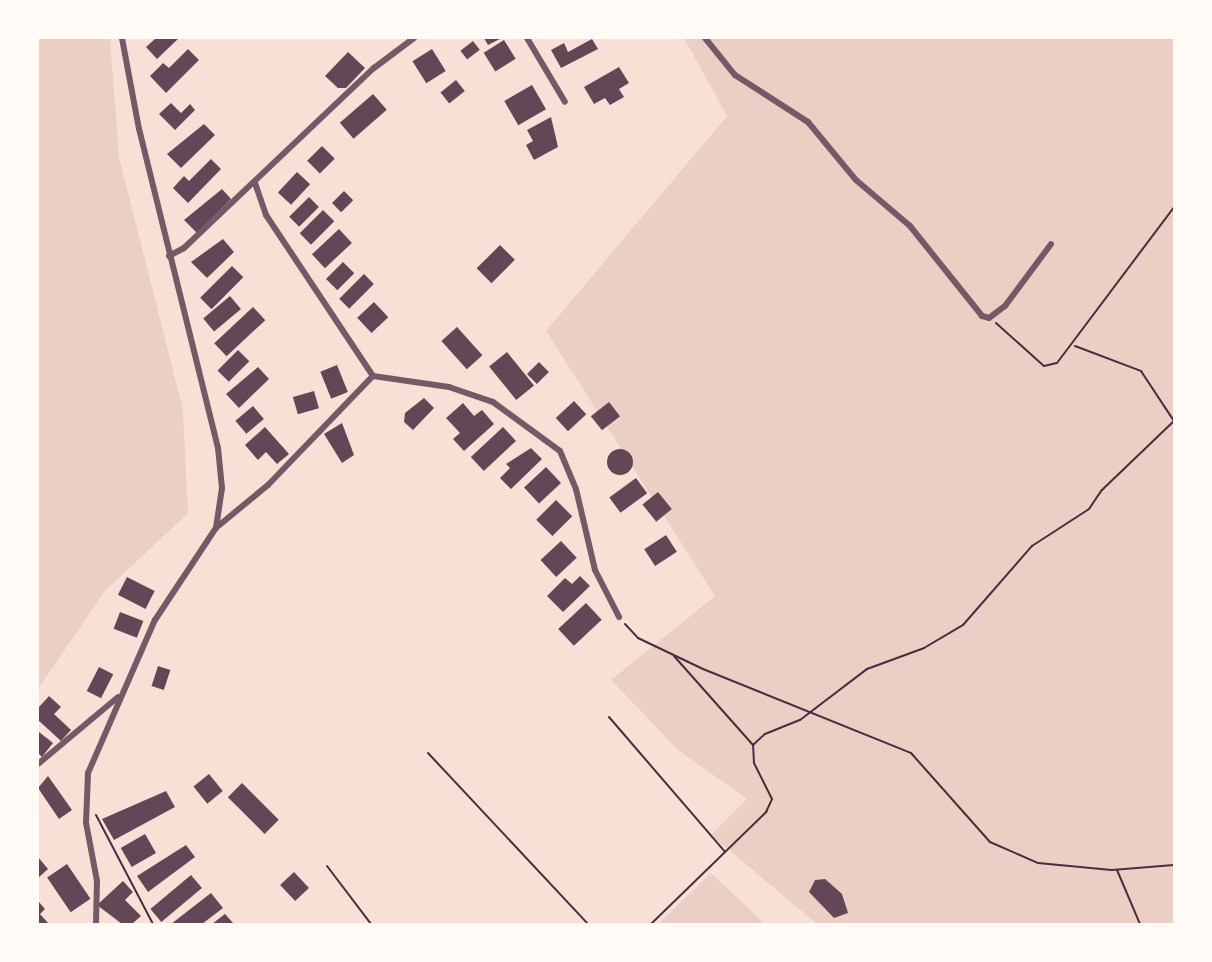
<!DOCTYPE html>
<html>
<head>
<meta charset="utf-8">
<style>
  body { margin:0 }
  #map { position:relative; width:1212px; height:962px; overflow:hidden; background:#f7e1d7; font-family:"Roboto Condensed",sans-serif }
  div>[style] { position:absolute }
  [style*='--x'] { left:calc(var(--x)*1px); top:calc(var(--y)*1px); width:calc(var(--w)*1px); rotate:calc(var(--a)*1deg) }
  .green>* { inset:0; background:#ebcfc5 }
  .building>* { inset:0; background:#644757; transform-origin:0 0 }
  .round { border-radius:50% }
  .path>* { height:2px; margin:-1px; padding:0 1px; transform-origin:1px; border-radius:1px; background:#4a2c40 }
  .minor>* { height:6px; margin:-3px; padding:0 3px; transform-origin:3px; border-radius:3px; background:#755966 }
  span { translate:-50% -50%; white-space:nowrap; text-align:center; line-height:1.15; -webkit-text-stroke:6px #fffaf5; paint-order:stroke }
  .frame { position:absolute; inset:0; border:39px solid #fffaf5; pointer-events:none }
</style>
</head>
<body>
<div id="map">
  <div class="green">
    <i style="clip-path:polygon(38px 38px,110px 38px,119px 157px,183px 410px,188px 513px,104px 592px,38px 689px)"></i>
    <i style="clip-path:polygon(684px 38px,1174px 38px,1174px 924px,817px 924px,711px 835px,747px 799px,678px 750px,611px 680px,715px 596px,546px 331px,727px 116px)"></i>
    <i style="clip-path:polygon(711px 873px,765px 924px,658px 924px)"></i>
  </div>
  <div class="building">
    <i style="clip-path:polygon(156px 38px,179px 38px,157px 59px,146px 47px)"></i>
    <i style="clip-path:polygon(484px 38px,502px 38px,488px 45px)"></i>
    <i style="clip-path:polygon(592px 39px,598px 49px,561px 68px,551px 50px,564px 43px,568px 52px)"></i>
    <i style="left:504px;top:40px;width:22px;height:24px;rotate:58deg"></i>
    <i style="left:473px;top:41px;width:11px;height:16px;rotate:52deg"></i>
    <i style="clip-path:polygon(188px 49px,199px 60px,166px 93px,150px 76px,163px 63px,169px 68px)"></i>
    <i style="left:432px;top:49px;width:26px;height:23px;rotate:58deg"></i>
    <i style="clip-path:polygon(348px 52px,365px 68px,346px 88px,338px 88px,325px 76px)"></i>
    <i style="clip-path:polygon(619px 67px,629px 83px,619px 89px,624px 97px,610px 105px,605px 98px,594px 104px,584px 87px)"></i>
    <i style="left:456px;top:80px;width:14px;height:20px;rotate:51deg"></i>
    <i style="left:532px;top:85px;width:28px;height:32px;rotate:60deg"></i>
    <i style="left:373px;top:94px;width:21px;height:44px;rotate:49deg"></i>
    <i style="clip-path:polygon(171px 103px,181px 113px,190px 104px,195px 110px,175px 130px,159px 114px)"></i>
    <i style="clip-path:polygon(551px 117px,558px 147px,534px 160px,526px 145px,533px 141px,527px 130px)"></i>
    <i style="clip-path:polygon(204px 124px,215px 135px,181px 168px,167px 154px)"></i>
    <i style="left:322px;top:146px;width:18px;height:21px;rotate:45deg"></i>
    <i style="clip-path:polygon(211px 159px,221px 169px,188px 203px,173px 188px,184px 176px,189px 181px)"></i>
    <i style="left:297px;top:172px;width:18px;height:28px;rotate:43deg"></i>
    <i style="clip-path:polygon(222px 189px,231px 199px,197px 233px,184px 220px)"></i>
    <i style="left:344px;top:191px;width:13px;height:17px;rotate:45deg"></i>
    <i style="left:309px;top:197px;width:14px;height:28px;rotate:45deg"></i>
    <i style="left:323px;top:210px;width:16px;height:33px;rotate:45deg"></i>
    <i style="left:339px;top:229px;width:19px;height:37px;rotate:47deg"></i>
    <i style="clip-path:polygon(223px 239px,234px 252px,207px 278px,191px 262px)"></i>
    <i style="left:500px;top:245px;width:21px;height:33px;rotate:45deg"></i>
    <i style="left:343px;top:262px;width:16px;height:24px;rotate:45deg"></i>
    <i style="left:232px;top:266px;width:16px;height:45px;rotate:45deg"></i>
    <i style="left:364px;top:274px;width:14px;height:35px;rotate:45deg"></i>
    <i style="left:230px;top:296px;width:17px;height:35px;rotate:50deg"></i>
    <i style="left:374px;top:302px;width:21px;height:23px;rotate:47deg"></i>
    <i style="left:253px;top:307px;width:18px;height:53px;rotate:47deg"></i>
    <i style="left:457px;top:327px;width:38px;height:21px;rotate:48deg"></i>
    <i style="left:238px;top:350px;width:16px;height:29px;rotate:45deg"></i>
    <i style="left:507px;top:352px;width:43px;height:23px;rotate:51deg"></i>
    <i style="left:539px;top:362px;width:14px;height:17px;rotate:45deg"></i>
    <i style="left:337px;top:365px;width:29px;height:18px;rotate:68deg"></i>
    <i style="clip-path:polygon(258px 367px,269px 379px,239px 408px,226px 394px)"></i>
    <i style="left:314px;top:391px;width:18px;height:22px;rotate:74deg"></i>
    <i style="clip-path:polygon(424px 398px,434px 408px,413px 430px,404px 422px,405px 413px)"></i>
    <i style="left:574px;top:401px;width:18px;height:25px;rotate:47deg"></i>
    <i style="left:609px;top:402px;width:18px;height:23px;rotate:52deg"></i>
    <i style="clip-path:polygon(463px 403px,474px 416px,482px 410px,494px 424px,464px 451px,453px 439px,460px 433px,446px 418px)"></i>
    <i style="left:253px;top:406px;width:17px;height:23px;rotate:50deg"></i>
    <i style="clip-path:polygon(342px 423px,354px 455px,342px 463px,324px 434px)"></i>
    <i style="clip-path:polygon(265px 427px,289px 454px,277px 464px,266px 452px,258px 460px,245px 445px)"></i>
    <i style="left:503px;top:427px;width:19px;height:44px;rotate:47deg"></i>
    <i style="clip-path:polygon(531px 448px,542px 459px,511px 489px,500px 478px,510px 468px,506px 464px)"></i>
    <i class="round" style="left:607px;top:449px;width:26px;height:26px"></i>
    <i style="left:546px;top:467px;width:22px;height:30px;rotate:47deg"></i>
    <i style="left:636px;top:478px;width:19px;height:33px;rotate:54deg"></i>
    <i style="left:658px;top:492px;width:22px;height:20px;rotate:51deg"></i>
    <i style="left:556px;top:500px;width:23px;height:28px;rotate:45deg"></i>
    <i style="left:666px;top:535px;width:20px;height:26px;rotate:57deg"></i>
    <i style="left:561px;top:541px;width:23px;height:28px;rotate:47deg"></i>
    <i style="clip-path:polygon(580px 576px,590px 586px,563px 612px,547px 596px,565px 578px,572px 584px)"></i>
    <i style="left:127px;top:577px;width:31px;height:20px;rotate:27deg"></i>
    <i style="left:586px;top:603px;width:23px;height:38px;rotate:47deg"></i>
    <i style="left:120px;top:612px;width:25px;height:18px;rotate:21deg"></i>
    <i style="left:158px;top:666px;width:13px;height:21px;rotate:18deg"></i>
    <i style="left:99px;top:667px;width:16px;height:27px;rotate:27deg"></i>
    <i style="clip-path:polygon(49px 696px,61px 707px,54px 714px,71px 730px,61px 741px,38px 720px,38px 708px)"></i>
    <i style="clip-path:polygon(39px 732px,53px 743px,42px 757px,38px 753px)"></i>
    <i style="left:209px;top:774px;width:22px;height:20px;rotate:51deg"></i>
    <i style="clip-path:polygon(48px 776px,72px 810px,59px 819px,38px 788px)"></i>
    <i style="left:242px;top:783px;width:52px;height:20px;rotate:45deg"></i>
    <i style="clip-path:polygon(166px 791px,175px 807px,114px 840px,102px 819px)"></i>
    <i style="left:145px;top:834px;width:22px;height:28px;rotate:60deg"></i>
    <i style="clip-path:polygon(186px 845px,195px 857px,148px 892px,137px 876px)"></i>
    <i style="clip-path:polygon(38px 857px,48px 869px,38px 878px)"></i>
    <i style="left:67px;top:864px;width:42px;height:24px;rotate:56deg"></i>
    <i style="left:294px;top:872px;width:22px;height:19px;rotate:47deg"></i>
    <i style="left:191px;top:875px;width:17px;height:53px;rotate:50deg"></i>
    <i style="clip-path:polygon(825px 879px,842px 894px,848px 913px,834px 918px,809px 892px,815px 880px)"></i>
    <i style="clip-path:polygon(123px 881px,133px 892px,125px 900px,141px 916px,132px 924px,122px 924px,97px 905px)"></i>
    <i style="clip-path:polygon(211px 893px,223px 908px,202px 924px,171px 924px)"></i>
    <i style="clip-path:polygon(38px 901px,45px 909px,40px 914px,49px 924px,38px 924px)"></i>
    <i style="clip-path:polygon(225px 914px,234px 924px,212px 924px)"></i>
  </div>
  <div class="path">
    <i style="--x:996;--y:323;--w:64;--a:41.9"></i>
    <i style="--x:1044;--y:366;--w:13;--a:-13"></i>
    <i style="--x:1057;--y:363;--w:195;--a:-53.1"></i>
    <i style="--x:1075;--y:346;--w:71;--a:20.7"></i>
    <i style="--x:1141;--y:371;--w:60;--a:56.6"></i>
    <i style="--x:625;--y:624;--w:19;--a:47"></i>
    <i style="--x:638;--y:638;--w:72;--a:25.5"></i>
    <i style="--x:703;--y:669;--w:224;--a:22"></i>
    <i style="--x:911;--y:753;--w:119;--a:48.4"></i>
    <i style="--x:990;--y:842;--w:52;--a:23.6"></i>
    <i style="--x:1038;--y:863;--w:74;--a:5.4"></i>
    <i style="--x:1112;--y:870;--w:62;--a:-4.6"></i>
    <i style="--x:674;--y:656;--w:119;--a:48.4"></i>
    <i style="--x:609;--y:717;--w:178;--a:49.3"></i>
    <i style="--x:428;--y:753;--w:234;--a:46.9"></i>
    <i style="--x:96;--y:815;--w:123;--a:62.4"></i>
    <i style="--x:327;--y:866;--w:73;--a:52.8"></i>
    <i style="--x:1117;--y:870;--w:59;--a:66.9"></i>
    <i style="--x:651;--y:924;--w:161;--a:-44.2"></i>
    <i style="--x:766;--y:812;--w:14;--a:-65"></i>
    <i style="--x:772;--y:799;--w:40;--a:-116.6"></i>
    <i style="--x:754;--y:763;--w:18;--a:-93"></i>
    <i style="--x:753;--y:745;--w:16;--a:-43"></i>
    <i style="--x:765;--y:734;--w:38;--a:-22"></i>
    <i style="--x:800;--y:720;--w:84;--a:-37.3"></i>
    <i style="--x:867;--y:669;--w:61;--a:-20.2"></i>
    <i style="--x:924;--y:648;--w:45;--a:-30.5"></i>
    <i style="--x:963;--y:625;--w:105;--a:-48.9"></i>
    <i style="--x:1032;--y:546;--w:68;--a:-33"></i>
    <i style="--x:1089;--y:509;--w:23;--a:-56"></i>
    <i style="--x:1102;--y:490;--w:100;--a:-43.8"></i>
  </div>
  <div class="minor">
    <i style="--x:527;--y:38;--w:74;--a:59.3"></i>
    <i style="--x:705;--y:38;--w:48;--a:51"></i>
    <i style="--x:735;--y:75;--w:87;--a:32.8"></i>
    <i style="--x:808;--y:122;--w:75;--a:50.4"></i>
    <i style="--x:856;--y:180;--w:71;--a:40.4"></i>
    <i style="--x:910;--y:226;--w:115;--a:51.3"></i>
    <i style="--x:982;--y:316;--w:7;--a:16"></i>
    <i style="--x:989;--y:318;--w:20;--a:-37"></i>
    <i style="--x:1005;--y:306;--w:77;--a:-53.4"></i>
    <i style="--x:255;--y:183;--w:34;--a:71"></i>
    <i style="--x:266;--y:215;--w:193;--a:56.4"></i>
    <i style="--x:169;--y:256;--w:17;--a:-28"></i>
    <i style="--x:184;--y:248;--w:262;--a:-43.5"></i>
    <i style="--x:374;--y:68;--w:50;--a:-36.9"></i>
    <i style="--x:217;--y:527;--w:66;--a:-39.5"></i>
    <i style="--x:268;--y:485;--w:151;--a:-46.1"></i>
    <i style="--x:373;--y:376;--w:77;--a:8.2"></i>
    <i style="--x:449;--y:387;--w:46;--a:18.8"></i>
    <i style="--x:493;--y:402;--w:83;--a:36.2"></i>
    <i style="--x:560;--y:451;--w:41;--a:67.2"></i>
    <i style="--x:576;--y:489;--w:83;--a:76.8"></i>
    <i style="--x:595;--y:570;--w:53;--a:62.9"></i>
    <i style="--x:38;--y:764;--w:104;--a:-39.9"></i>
    <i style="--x:96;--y:924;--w:43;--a:-88.7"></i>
    <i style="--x:97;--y:881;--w:59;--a:-100.7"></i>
    <i style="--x:86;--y:823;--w:50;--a:-87.7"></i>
    <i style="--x:88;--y:773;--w:167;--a:-66.4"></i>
    <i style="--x:155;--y:620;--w:110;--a:-56.5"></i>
    <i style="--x:216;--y:528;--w:40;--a:-81.5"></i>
    <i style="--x:222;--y:488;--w:40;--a:-95.7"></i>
    <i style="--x:218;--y:448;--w:329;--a:-103.9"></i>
    <i style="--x:139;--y:129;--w:93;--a:-100.6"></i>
  </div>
  <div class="frame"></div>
</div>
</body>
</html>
